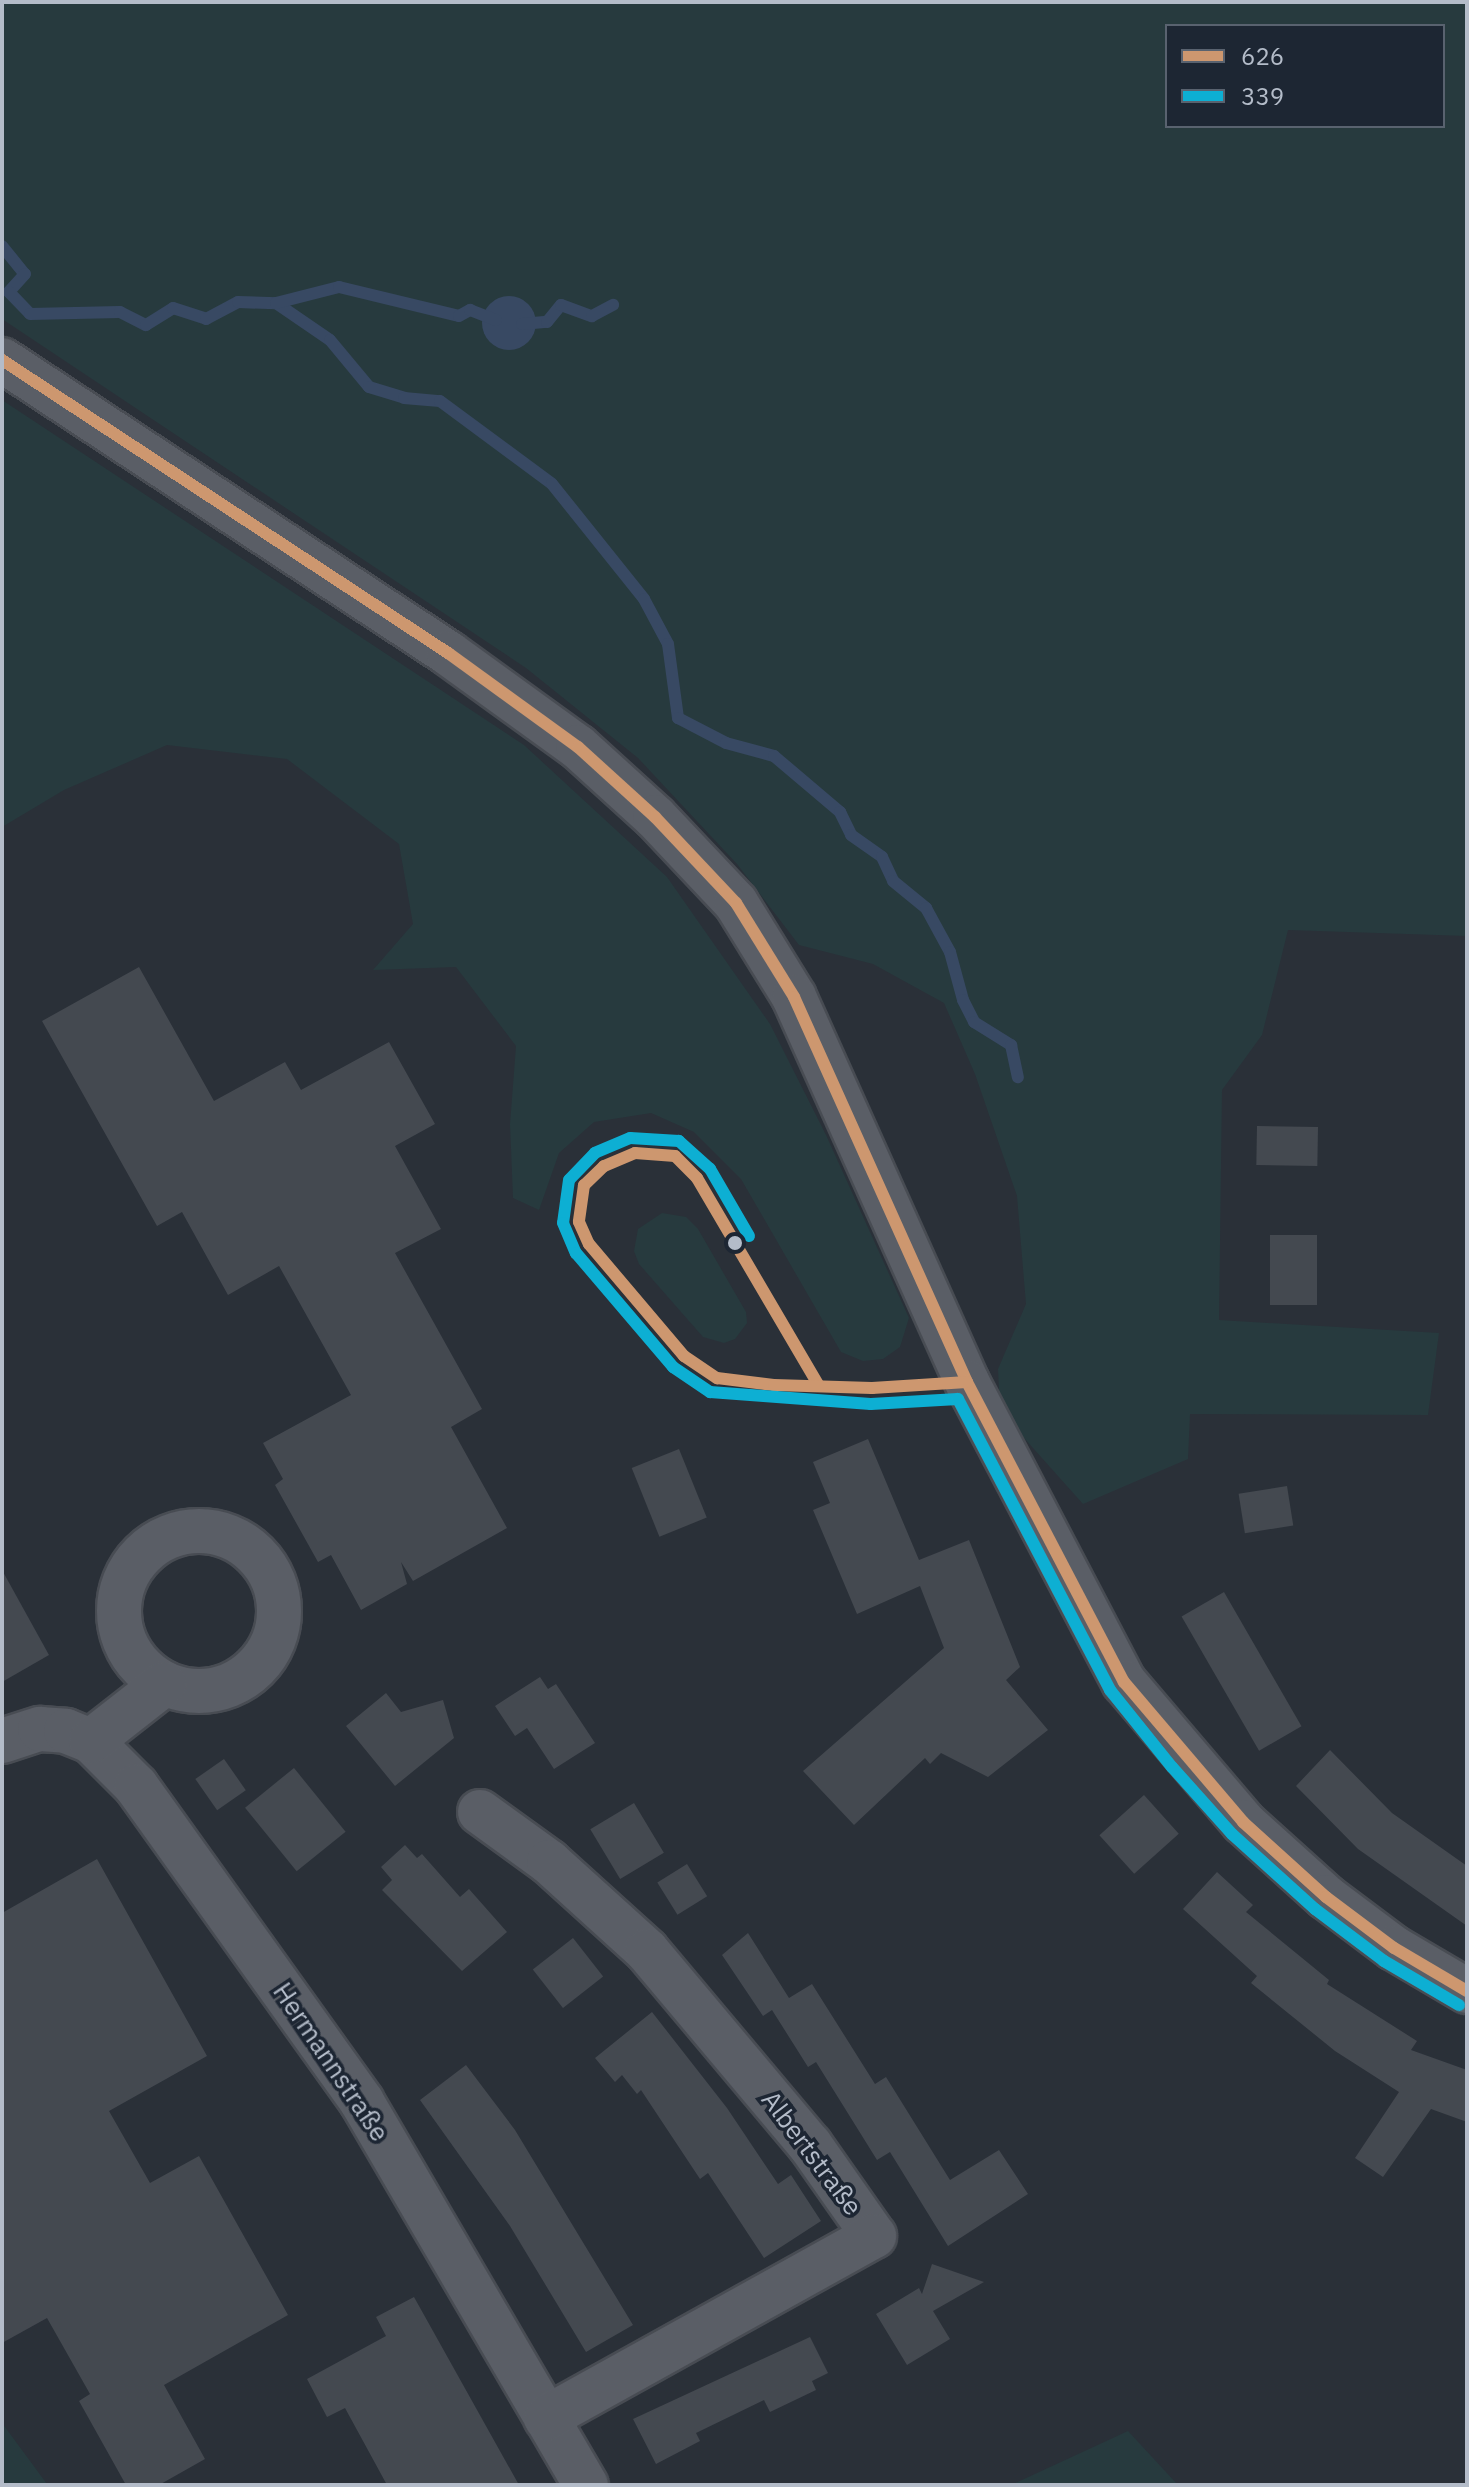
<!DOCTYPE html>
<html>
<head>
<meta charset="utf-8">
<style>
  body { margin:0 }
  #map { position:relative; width:1469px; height:2487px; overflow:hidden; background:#2a3038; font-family:"IBM Plex Sans",sans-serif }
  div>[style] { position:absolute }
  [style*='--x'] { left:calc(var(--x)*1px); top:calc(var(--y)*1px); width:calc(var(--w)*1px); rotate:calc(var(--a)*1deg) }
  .green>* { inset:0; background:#273a3e }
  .water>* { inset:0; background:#384963 }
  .round { border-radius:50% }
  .stream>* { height:12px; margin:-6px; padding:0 6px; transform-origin:6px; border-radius:6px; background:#384963 }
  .building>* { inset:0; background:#444950; transform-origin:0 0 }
  .roads { filter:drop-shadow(2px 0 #484c53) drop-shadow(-2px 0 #484c53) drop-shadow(0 2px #484c53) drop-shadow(0 -2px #484c53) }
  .minor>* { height:44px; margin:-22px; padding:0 22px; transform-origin:22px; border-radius:22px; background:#5a5e66 }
  .minor>.ring { margin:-22px; padding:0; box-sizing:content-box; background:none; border:44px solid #5a5e66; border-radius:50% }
  .bus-1>* { height:12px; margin:-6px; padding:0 6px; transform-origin:6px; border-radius:6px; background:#cd976f }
  .bus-2>* { height:12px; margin:-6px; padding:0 6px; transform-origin:6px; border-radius:6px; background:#0dafd3 }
  .dots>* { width:22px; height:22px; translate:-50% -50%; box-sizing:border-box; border:4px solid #1d2633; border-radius:50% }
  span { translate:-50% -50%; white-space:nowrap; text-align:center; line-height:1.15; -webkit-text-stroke:7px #1d2633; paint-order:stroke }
  .street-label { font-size:26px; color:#b4bcc9 }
  .frame { position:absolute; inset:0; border:4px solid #b4bcc9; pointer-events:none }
  .legend { position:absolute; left:1165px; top:24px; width:280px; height:104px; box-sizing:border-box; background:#1d2633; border:2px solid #59626f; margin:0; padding:10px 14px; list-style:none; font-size:24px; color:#b4bcc9 }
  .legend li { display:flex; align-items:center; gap:16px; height:40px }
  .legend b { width:40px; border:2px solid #59626f }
</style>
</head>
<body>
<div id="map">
  <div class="green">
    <i style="clip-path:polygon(evenodd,2px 2px,1467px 2px,1467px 936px,1288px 930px,1262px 1035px,1222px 1090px,1219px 1320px,1439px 1333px,1428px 1415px,1190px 1414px,1188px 1459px,1083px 1504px,1000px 1411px,998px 1369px,1026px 1304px,1017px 1196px,975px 1074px,944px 1003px,873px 964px,799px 945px,737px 864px,638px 758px,526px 668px,2px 319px,2px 2px,1167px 26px,1443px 26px,1443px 126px,1167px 126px,1167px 26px)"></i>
    <i style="clip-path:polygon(2px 400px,524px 745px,667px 877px,770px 1024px,826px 1135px,909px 1318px,900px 1347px,883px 1359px,863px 1361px,841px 1352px,741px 1179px,694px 1132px,651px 1113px,594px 1122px,559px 1153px,539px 1210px,513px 1198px,510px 1124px,516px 1046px,456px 967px,373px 970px,413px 924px,399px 844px,287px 759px,167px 745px,64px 790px,2px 827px)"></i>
    <i style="clip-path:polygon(662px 1213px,686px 1217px,698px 1229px,746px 1312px,747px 1323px,735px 1339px,724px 1343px,703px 1337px,639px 1264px,634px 1251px,638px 1229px)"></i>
    <i style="clip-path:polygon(2px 2423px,47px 2484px,48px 2485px,2px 2485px)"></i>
    <i style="clip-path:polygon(1128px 2431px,1178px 2485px,1011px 2485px)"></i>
  </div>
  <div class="water">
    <i class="round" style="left:482px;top:296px;width:54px;height:54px"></i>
  </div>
  <div class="stream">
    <i style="--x:2;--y:246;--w:36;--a:51"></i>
    <i style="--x:25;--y:274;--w:24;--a:132"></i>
    <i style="--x:9;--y:292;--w:30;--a:46"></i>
    <i style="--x:30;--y:314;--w:90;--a:-1.3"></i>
    <i style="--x:120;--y:312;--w:29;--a:27"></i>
    <i style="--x:146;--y:325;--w:32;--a:-32"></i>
    <i style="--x:173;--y:308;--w:35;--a:18"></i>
    <i style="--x:206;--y:319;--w:36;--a:-28"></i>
    <i style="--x:238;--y:302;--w:38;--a:2"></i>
    <i style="--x:276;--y:303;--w:65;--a:34.4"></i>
    <i style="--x:330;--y:340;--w:61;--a:50.3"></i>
    <i style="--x:369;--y:387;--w:37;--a:17"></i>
    <i style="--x:404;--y:398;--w:36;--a:5"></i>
    <i style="--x:440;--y:401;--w:139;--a:36.5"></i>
    <i style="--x:552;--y:484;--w:147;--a:51.3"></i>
    <i style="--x:644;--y:599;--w:51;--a:61.9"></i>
    <i style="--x:668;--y:644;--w:75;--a:82.3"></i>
    <i style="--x:678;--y:718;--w:54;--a:27.5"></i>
    <i style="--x:726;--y:743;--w:50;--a:15.2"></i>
    <i style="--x:774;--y:756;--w:87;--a:40.3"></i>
    <i style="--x:840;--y:812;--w:25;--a:64"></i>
    <i style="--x:851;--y:835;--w:38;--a:35"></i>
    <i style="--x:882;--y:857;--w:26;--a:65"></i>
    <i style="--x:893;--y:881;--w:43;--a:39.3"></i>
    <i style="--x:926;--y:908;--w:50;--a:61.4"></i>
    <i style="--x:950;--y:952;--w:50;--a:74.8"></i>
    <i style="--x:963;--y:1000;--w:25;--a:63"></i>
    <i style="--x:974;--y:1022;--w:44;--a:31.9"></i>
    <i style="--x:1011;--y:1045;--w:33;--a:78"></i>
    <i style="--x:276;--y:303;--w:65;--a:-14.3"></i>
    <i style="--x:339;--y:287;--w:123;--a:13.6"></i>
    <i style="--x:459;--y:316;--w:13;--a:-29"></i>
    <i style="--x:470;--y:310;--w:28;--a:21"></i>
    <i style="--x:522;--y:324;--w:25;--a:-5"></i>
    <i style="--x:547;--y:322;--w:22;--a:-51"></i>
    <i style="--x:561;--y:305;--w:33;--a:20"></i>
    <i style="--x:592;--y:316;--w:24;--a:-28"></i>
  </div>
  <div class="building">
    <i style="clip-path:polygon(139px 967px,214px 1101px,285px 1062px,301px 1090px,389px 1042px,435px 1124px,395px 1146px,441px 1229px,395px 1253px,482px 1409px,451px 1427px,507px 1528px,413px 1581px,401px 1562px,407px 1584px,361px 1610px,331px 1555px,318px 1562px,275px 1485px,283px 1479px,263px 1443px,351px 1395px,279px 1266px,228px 1295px,182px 1212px,157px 1226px,42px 1021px)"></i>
    <i style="left:1318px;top:1127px;width:39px;height:61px;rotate:91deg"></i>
    <i style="left:1270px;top:1235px;width:47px;height:70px"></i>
    <i style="clip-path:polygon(868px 1439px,919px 1560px,969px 1540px,1020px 1667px,1006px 1680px,1048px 1730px,988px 1777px,941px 1753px,930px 1764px,925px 1758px,854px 1825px,803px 1771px,944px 1648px,920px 1586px,857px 1614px,813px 1510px,830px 1503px,813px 1462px)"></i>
    <i style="left:679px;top:1449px;width:74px;height:51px;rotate:68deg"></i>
    <i style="left:1287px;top:1486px;width:40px;height:49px;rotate:81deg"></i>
    <i style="clip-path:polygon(2px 1570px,49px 1655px,2px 1682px)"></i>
    <i style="left:1224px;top:1592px;width:155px;height:49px;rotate:60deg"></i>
    <i style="clip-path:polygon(540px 1677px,548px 1689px,556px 1684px,595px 1743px,554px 1769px,527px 1728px,515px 1736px,495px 1706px)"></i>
    <i style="clip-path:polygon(386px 1693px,401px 1712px,443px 1700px,454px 1738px,395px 1786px,346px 1726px)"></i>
    <i style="clip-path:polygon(1330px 1750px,1392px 1813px,1467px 1866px,1467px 1926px,1358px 1849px,1296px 1786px)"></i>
    <i style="left:224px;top:1759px;width:38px;height:35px;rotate:55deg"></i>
    <i style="left:294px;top:1768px;width:82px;height:63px;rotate:51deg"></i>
    <i style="left:1144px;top:1795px;width:52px;height:60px;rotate:48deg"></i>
    <i style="left:634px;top:1803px;width:58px;height:51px;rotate:59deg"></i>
    <i style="clip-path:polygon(405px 1845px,417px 1858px,422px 1854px,460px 1897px,469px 1889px,507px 1932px,462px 1971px,382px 1890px,392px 1880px,381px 1867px)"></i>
    <i style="clip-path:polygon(97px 1859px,207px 2056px,109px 2111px,150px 2183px,199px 2156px,288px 2315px,164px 2385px,205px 2459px,159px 2485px,126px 2485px,79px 2401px,90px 2394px,47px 2318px,2px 2343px,2px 1913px)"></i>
    <i style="left:687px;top:1864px;width:38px;height:35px;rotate:58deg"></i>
    <i style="clip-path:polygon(1217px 1872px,1253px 1905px,1246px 1912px,1329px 1980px,1327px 1984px,1417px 2041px,1411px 2050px,1467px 2070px,1467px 2122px,1431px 2109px,1383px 2177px,1355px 2158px,1399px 2092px,1335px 2051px,1251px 1983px,1257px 1976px,1183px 1909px)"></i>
    <i style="clip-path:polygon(748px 1933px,789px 1998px,812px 1984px,875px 2084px,886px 2077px,950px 2180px,999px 2150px,1028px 2194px,948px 2246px,890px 2152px,877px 2160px,816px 2062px,808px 2067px,772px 2010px,763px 2016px,722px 1955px)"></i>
    <i style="left:573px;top:1938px;width:49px;height:51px;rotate:52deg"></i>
    <i style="clip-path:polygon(652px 2012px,727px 2108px,778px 2184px,791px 2175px,821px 2221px,764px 2258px,708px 2173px,700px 2179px,641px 2090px,637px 2094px,622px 2075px,615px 2082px,595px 2058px)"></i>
    <i style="clip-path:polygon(466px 2065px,515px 2130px,633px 2325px,586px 2352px,510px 2226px,420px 2100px)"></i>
    <i style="clip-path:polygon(932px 2264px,984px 2282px,933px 2311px,950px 2339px,907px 2365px,876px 2314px,919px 2288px,922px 2294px)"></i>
    <i style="clip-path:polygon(414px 2297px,519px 2485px,387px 2485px,345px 2408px,327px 2417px,307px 2379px,386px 2336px,376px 2317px)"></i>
    <i style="clip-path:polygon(810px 2337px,828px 2373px,812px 2381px,816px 2390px,770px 2412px,764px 2400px,696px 2433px,700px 2441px,656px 2464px,633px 2419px)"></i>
  </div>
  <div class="roads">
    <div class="minor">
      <i style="--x:2;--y:360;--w:534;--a:33.3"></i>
      <i style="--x:448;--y:653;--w:160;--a:35.9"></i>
      <i style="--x:578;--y:747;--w:104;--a:42.3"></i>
      <i style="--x:655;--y:817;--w:118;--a:46.7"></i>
      <i style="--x:736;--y:903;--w:110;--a:58.3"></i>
      <i style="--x:794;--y:997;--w:422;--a:65.8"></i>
      <i style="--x:967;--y:1382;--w:339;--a:62.4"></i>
      <i style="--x:1124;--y:1682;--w:184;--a:49.6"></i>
      <i style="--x:1243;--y:1822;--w:112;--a:42.1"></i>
      <i style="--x:1326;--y:1897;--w:85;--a:36.9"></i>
      <i style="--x:1394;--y:1948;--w:85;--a:30.5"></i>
      <i class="ring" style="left:119px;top:1531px;width:116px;height:116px"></i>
      <i style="--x:2;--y:1741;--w:40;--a:-18"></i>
      <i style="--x:40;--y:1729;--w:26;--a:4"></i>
      <i style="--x:66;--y:1731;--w:27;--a:22"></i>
      <i style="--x:91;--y:1741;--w:64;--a:45"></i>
      <i style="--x:136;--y:1786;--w:388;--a:54.4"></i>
      <i style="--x:362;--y:2102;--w:444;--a:59.7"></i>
      <i style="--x:91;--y:1741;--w:93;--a:-38"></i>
      <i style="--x:480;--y:1812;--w:85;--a:35.9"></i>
      <i style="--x:549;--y:1862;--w:132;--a:42.2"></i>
      <i style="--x:647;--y:1951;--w:253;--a:50"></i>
      <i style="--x:810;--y:2145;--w:111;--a:54.9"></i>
      <i style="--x:874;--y:2236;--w:375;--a:151"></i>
    </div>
  </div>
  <div class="bus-1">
    <i style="--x:2;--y:360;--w:534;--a:33.3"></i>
    <i style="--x:448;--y:653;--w:160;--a:35.9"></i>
    <i style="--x:578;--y:747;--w:104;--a:42.3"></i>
    <i style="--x:655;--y:817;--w:118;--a:46.7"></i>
    <i style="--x:736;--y:903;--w:110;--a:58.3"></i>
    <i style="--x:794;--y:997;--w:422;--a:65.8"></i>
    <i style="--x:967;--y:1382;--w:339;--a:62.4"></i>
    <i style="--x:1124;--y:1682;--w:184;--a:49.6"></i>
    <i style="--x:1243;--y:1822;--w:112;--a:42.1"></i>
    <i style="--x:1326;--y:1897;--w:85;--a:36.9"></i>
    <i style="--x:1394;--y:1948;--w:85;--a:30.5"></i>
    <i style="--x:819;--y:1386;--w:241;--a:-120.4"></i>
    <i style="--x:697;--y:1178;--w:31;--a:-135"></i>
    <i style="--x:675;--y:1156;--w:40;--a:-175.7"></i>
    <i style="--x:635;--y:1153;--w:34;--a:157"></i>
    <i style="--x:604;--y:1166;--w:28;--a:136"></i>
    <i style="--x:584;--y:1185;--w:37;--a:98"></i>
    <i style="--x:579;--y:1222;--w:24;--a:66"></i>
    <i style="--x:589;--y:1244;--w:147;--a:49.7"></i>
    <i style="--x:684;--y:1356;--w:40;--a:34"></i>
    <i style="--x:717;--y:1378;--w:57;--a:7"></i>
    <i style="--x:774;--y:1385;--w:98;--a:1.8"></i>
    <i style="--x:872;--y:1388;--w:95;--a:-3.6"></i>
  </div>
  <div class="bus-2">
    <i style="--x:749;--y:1236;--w:78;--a:-120.2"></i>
    <i style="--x:710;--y:1169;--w:42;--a:-137.9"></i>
    <i style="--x:679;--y:1141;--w:49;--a:-176.5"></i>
    <i style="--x:630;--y:1138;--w:38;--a:157"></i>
    <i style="--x:595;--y:1153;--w:37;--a:134"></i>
    <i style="--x:569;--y:1180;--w:43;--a:97.9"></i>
    <i style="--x:563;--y:1223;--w:33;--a:67"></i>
    <i style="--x:576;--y:1253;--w:150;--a:49.6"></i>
    <i style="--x:673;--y:1367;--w:45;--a:34"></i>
    <i style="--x:710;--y:1392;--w:161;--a:4.3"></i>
    <i style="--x:871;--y:1404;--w:87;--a:-3.3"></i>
    <i style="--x:958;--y:1399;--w:328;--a:62.4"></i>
    <i style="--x:1110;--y:1690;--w:99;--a:51.2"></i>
    <i style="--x:1172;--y:1767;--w:90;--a:48.2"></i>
    <i style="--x:1232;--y:1834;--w:112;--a:42.1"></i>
    <i style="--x:1315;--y:1909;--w:86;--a:37"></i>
    <i style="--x:1384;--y:1961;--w:87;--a:30.4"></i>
  </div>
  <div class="dots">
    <i style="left:735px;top:1243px;background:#b4bcc9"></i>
  </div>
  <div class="street-label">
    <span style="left:331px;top:2062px;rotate:56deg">Hermannstraße</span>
    <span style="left:812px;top:2153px;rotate:53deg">Albertstraße</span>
  </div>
  <div class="frame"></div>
  <ul class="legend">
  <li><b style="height:10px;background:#cd976f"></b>626</li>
  <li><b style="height:10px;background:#0dafd3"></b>339</li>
  </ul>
</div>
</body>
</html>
